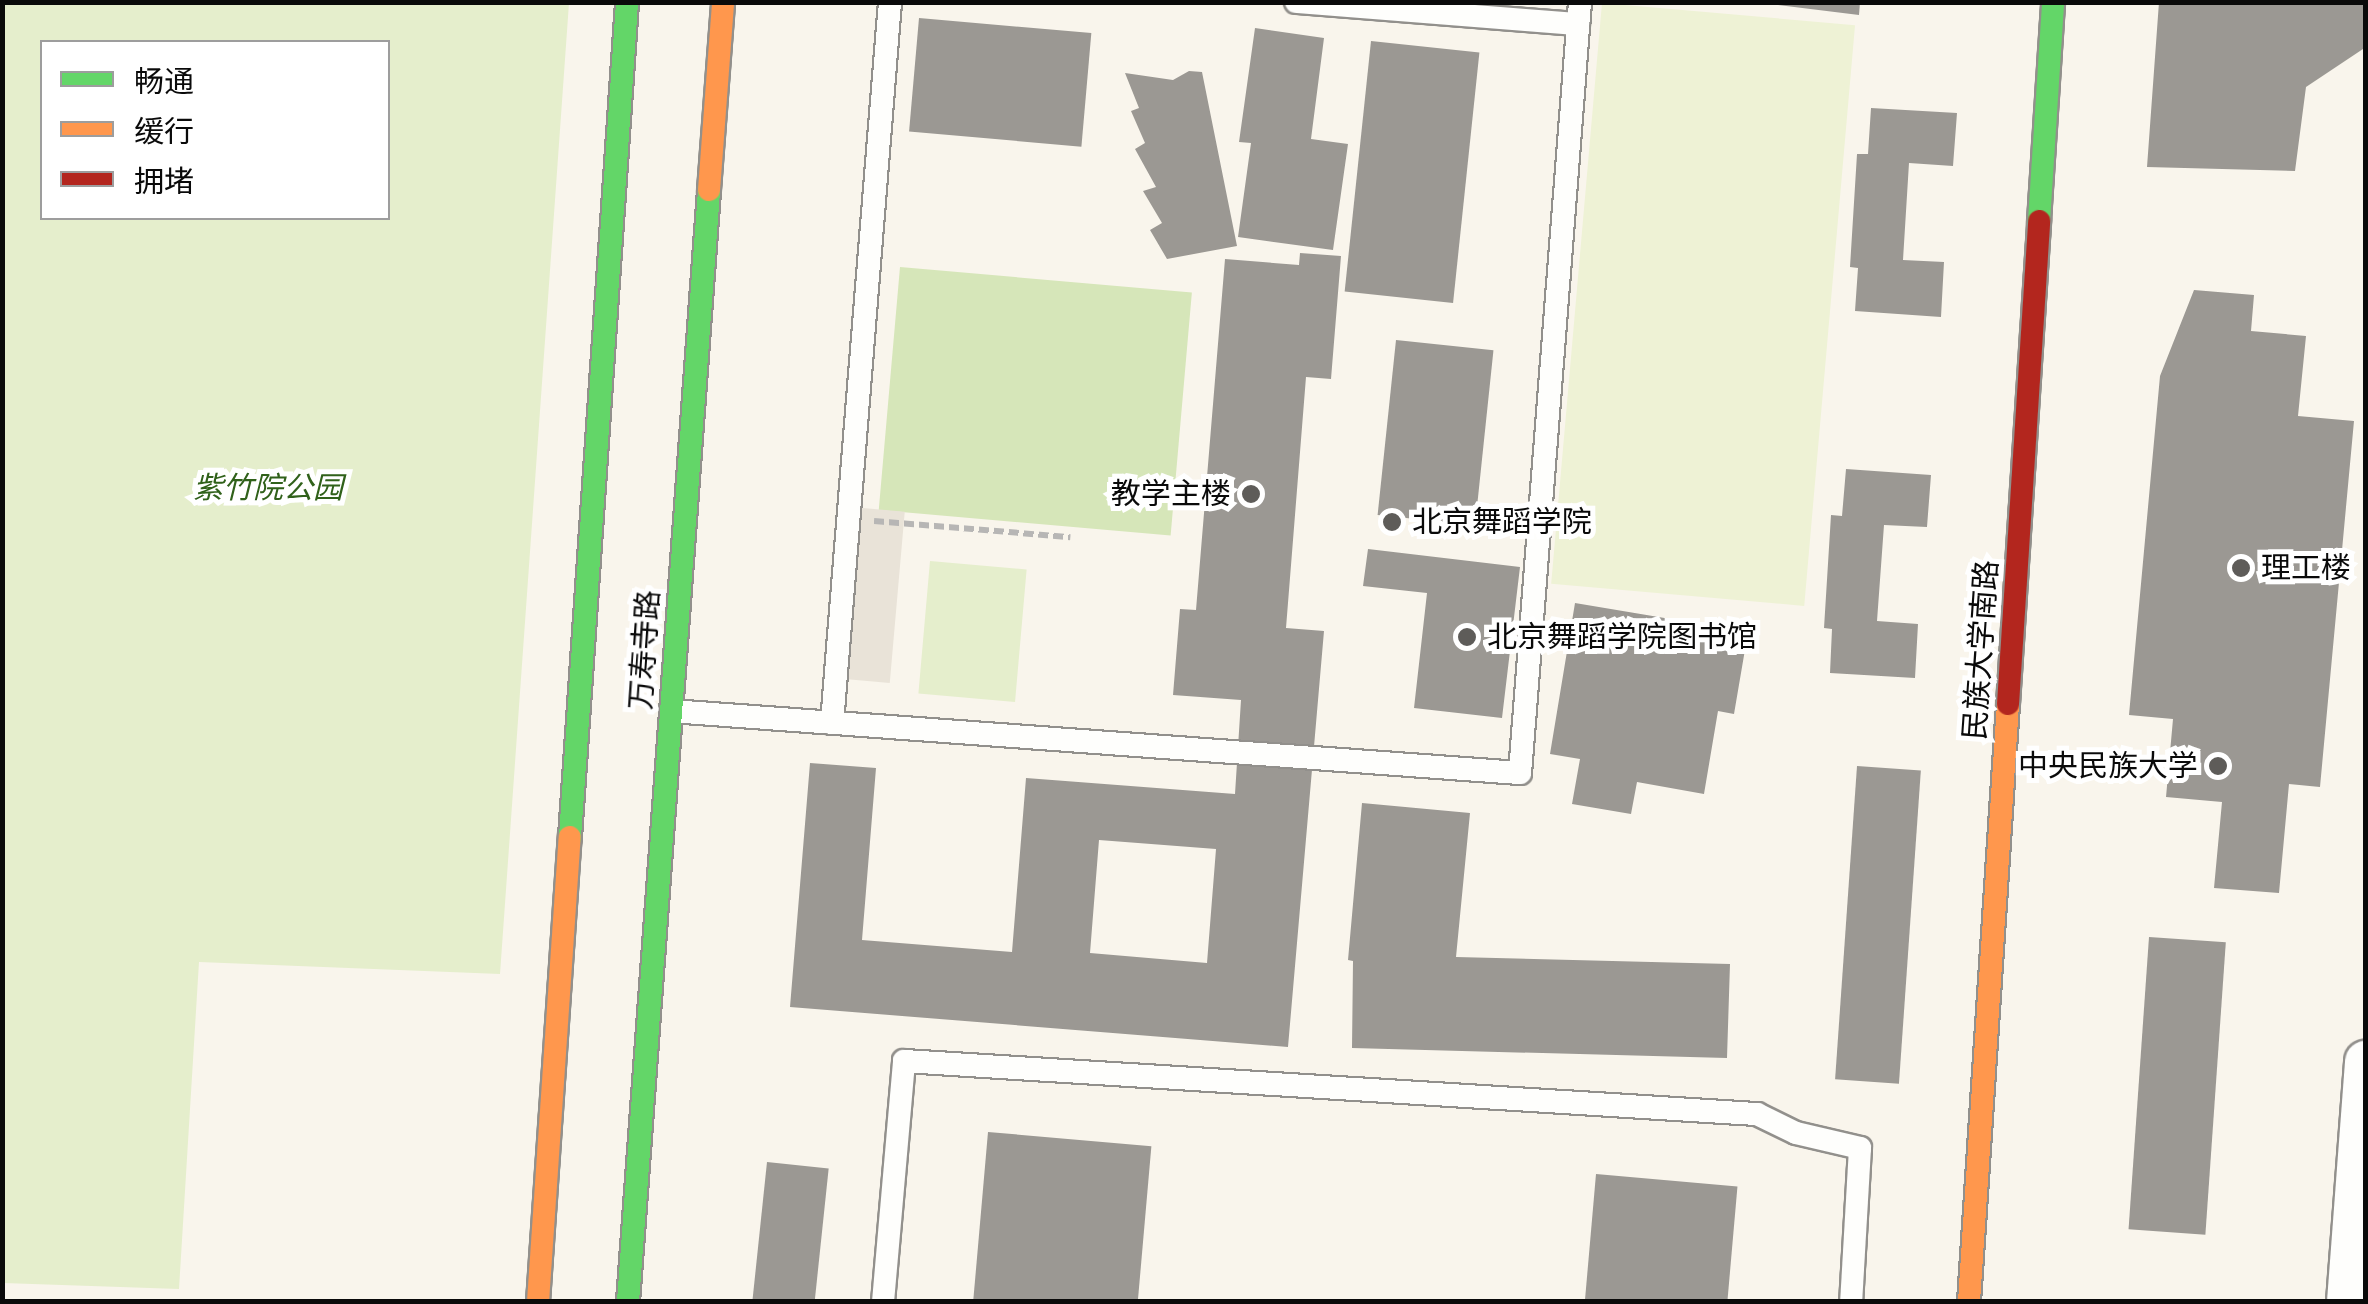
<!DOCTYPE html>
<html>
<head>
<meta charset="utf-8">
<style>
  body { margin:0 }
  #map { position:relative; width:2368px; height:1304px; overflow:hidden; background:#f9f5ec; font-family:"Times New Roman","Noto Sans SC",serif }
  div>[style] { position:absolute }
  [style*='--x'] { left:calc(var(--x)*1px); top:calc(var(--y)*1px); width:calc(var(--w)*1px); rotate:calc(var(--a)*1deg) }
  .green>* { inset:0; background:#e5eecc; transform-origin:0 0 }
  .forest>* { inset:0; background:#d6e6b9; transform-origin:0 0 }
  .pitch>* { inset:0; background:#eef2d5; transform-origin:0 0 }
  .plaza>* { inset:0; background:#e9e3d8; transform-origin:0 0 }
  .building>* { inset:0; background:#9b9893; transform-origin:0 0 }
  .path>* { height:6px; margin-top:-3px; transform-origin:0; background:repeating-linear-gradient(90deg,#b7b6b5 0 10px,transparent 0 15px) }
  .roads { filter:drop-shadow(2px 0 #92908c) drop-shadow(-2px 0 #92908c) drop-shadow(0 2px #92908c) drop-shadow(0 -2px #92908c) }
  .lane>* { height:22px; margin:-11px; padding:0 11px; transform-origin:11px; border-radius:11px; background:#fefefc }
  .street>* { height:42px; margin:-21px; padding:0 21px; transform-origin:21px; border-radius:21px; background:#fefefc }
  .fast>* { height:22px; margin:-11px; padding:0 11px; transform-origin:11px; border-radius:11px; background:#63d668 }
  .slow>* { height:22px; margin:-11px; padding:0 11px; transform-origin:11px; border-radius:11px; background:#ff974d }
  .jam>* { height:22px; margin:-11px; padding:0 11px; transform-origin:11px; border-radius:11px; background:#b3261e }
  .dots>* { width:28px; height:28px; translate:-50% -50%; box-sizing:border-box; border:5px solid #fff; border-radius:50% }
  span { translate:-50% -50%; white-space:nowrap; text-align:center; line-height:1.15; -webkit-text-stroke:10px #fff; paint-order:stroke }
  .park-label { font-size:30px; color:#30611a; font-style:italic }
  .poi-label { font-size:30px; color:#0a0a0a }
  .right { translate:-100% -50%; text-align:right }
  .left { translate:0 -50%; text-align:left }
  .street-label { font-size:30px; color:#0a0a0a }
  .frame { position:absolute; inset:0; border:5px solid #0a0a0a; pointer-events:none }
  .legend { position:absolute; left:40px; top:40px; width:350px; height:180px; box-sizing:border-box; background:#fff; border:2px solid #9d9d9d; margin:0; padding:12px 18px; list-style:none; font-size:30px; color:#0a0a0a }
  .legend li { display:flex; align-items:center; gap:20px; height:50px }
  .legend b { width:50px; border:2px solid #9d9d9d }
</style>
</head>
<body>
<div id="map">
  <div class="green">
    <i style="clip-path:polygon(evenodd,3px 2px,569px 3px,500px 974px,199px 962px,179px 1289px,3px 1283px,3px 2px,42px 42px,388px 42px,388px 218px,42px 218px,42px 42px)"></i>
    <i style="left:930px;top:561px;width:97px;height:133px;rotate:5deg"></i>
  </div>
  <div class="forest">
    <i style="left:900px;top:267px;width:293px;height:244px;rotate:5deg"></i>
  </div>
  <div class="pitch">
    <i style="left:1602px;top:3px;width:254px;height:583px;rotate:5deg"></i>
  </div>
  <div class="plaza">
    <i style="left:840px;top:506px;width:65px;height:172px;rotate:5deg"></i>
  </div>
  <div class="building">
    <i style="clip-path:polygon(1755px 2px,1860px 2px,1859px 15px)"></i>
    <i style="clip-path:polygon(2159px 2px,2366px 2px,2366px 47px,2306px 87px,2295px 171px,2147px 167px)"></i>
    <i style="left:919px;top:18px;width:173px;height:114px;rotate:5deg"></i>
    <i style="clip-path:polygon(1255px 28px,1324px 38px,1311px 139px,1348px 144px,1333px 250px,1238px 237px,1251px 143px,1239px 142px)"></i>
    <i style="left:1371px;top:41px;width:109px;height:252px;rotate:6deg"></i>
    <i style="clip-path:polygon(1189px 71px,1202px 72px,1237px 246px,1167px 259px,1150px 230px,1162px 223px,1143px 191px,1156px 187px,1135px 149px,1145px 143px,1131px 111px,1139px 108px,1125px 73px,1173px 80px)"></i>
    <i style="clip-path:polygon(1871px 108px,1957px 113px,1953px 166px,1909px 163px,1903px 260px,1944px 262px,1941px 317px,1855px 311px,1858px 268px,1850px 267px,1857px 154px,1868px 154px)"></i>
    <i style="clip-path:polygon(evenodd,1300px 253px,1341px 256px,1331px 379px,1306px 377px,1286px 628px,1324px 631px,1288px 1047px,790px 1007px,810px 763px,876px 768px,862px 940px,1012px 952px,1026px 778px,1235px 794px,1241px 700px,1173px 695px,1180px 609px,1196px 610px,1225px 259px,1299px 265px,1300px 253px,1099px 840px,1216px 849px,1207px 963px,1090px 953px,1099px 840px)"></i>
    <i style="clip-path:polygon(2194px 290px,2254px 295px,2251px 331px,2306px 336px,2298px 416px,2354px 421px,2320px 787px,2289px 784px,2279px 893px,2214px 888px,2222px 802px,2166px 797px,2173px 719px,2129px 715px,2160px 376px)"></i>
    <i style="left:1396px;top:340px;width:98px;height:176px;rotate:6deg"></i>
    <i style="clip-path:polygon(1846px 469px,1931px 475px,1927px 527px,1884px 525px,1877px 621px,1918px 624px,1915px 678px,1830px 673px,1832px 629px,1824px 628px,1831px 515px,1842px 516px)"></i>
    <i style="clip-path:polygon(1368px 549px,1520px 567px,1502px 718px,1414px 708px,1427px 593px,1363px 586px)"></i>
    <i style="clip-path:polygon(1575px 603px,1748px 632px,1734px 714px,1718px 711px,1704px 794px,1637px 782px,1631px 814px,1572px 804px,1580px 759px,1550px 754px)"></i>
    <i style="left:1857px;top:766px;width:64px;height:314px;rotate:4deg"></i>
    <i style="clip-path:polygon(1362px 803px,1470px 813px,1456px 957px,1730px 964px,1727px 1058px,1352px 1048px,1353px 961px,1348px 960px)"></i>
    <i style="left:2149px;top:937px;width:77px;height:293px;rotate:4deg"></i>
    <i style="left:988px;top:1132px;width:164px;height:170px;rotate:5deg"></i>
    <i style="left:767px;top:1162px;width:62px;height:141px;rotate:6deg"></i>
    <i style="left:1596px;top:1174px;width:142px;height:129px;rotate:5deg"></i>
  </div>
  <div class="path">
    <i style="--x:874;--y:521;--w:197;--a:4.7"></i>
  </div>
  <div class="roads">
    <div class="lane">
      <i style="--x:1296;--y:2;--w:283;--a:4.5"></i>
      <i style="--x:671;--y:711;--w:851;--a:4.18"></i>
      <i style="--x:1520;--y:773;--w:773;--a:-85.55"></i>
      <i style="--x:832;--y:723;--w:723;--a:-85.4"></i>
      <i style="--x:883;--y:1302;--w:242;--a:-85"></i>
      <i style="--x:904;--y:1061;--w:855;--a:3.56"></i>
      <i style="--x:1757;--y:1114;--w:43;--a:26"></i>
      <i style="--x:1796;--y:1133;--w:66;--a:13.2"></i>
      <i style="--x:1860;--y:1148;--w:154;--a:93.3"></i>
    </div>
    <div class="street">
      <i style="--x:2348;--y:1302;--w:241;--a:-85.7"></i>
    </div>
    <div class="fast">
      <i style="--x:2039;--y:221;--w:219;--a:-86.3"></i>
      <i style="--x:570;--y:837;--w:837;--a:-86.09"></i>
      <i style="--x:628;--y:1302;--w:1115;--a:-85.83"></i>
    </div>
    <div class="slow">
      <i style="--x:709;--y:190;--w:189;--a:-85.7"></i>
      <i style="--x:538;--y:1302;--w:466;--a:-86.1"></i>
      <i style="--x:1969;--y:1302;--w:599;--a:-86.27"></i>
    </div>
    <div class="jam">
      <i style="--x:2008;--y:704;--w:484;--a:-86.3"></i>
    </div>
  </div>
  <div class="dots">
    <i style="left:1251px;top:494px;background:#5e5c59"></i>
    <i style="left:1392px;top:522px;background:#5e5c59"></i>
    <i style="left:2241px;top:568px;background:#5e5c59"></i>
    <i style="left:1467px;top:637px;background:#5e5c59"></i>
    <i style="left:2218px;top:766px;background:#5e5c59"></i>
  </div>
  <div class="park-label">
    <span style="left:268px;top:488px">紫竹院公园</span>
  </div>
  <div class="poi-label">
    <span class="right" style="left:1231px;top:494px">教学主楼</span>
    <span class="left" style="left:1412px;top:522px">北京舞蹈学院</span>
    <span class="left" style="left:2261px;top:568px">理工楼</span>
    <span class="left" style="left:1487px;top:637px">北京舞蹈学院图书馆</span>
    <span class="right" style="left:2198px;top:766px">中央民族大学</span>
  </div>
  <div class="street-label">
    <span style="left:645px;top:650px;rotate:-86deg">万寿寺路</span>
    <span style="left:1981px;top:650px;rotate:-86deg">民族大学南路</span>
  </div>
  <div class="frame"></div>
  <ul class="legend">
  <li><b style="height:12px;background:#63d668"></b>畅通</li>
  <li><b style="height:12px;background:#ff974d"></b>缓行</li>
  <li><b style="height:12px;background:#b3261e"></b>拥堵</li>
  </ul>
</div>
</body>
</html>
